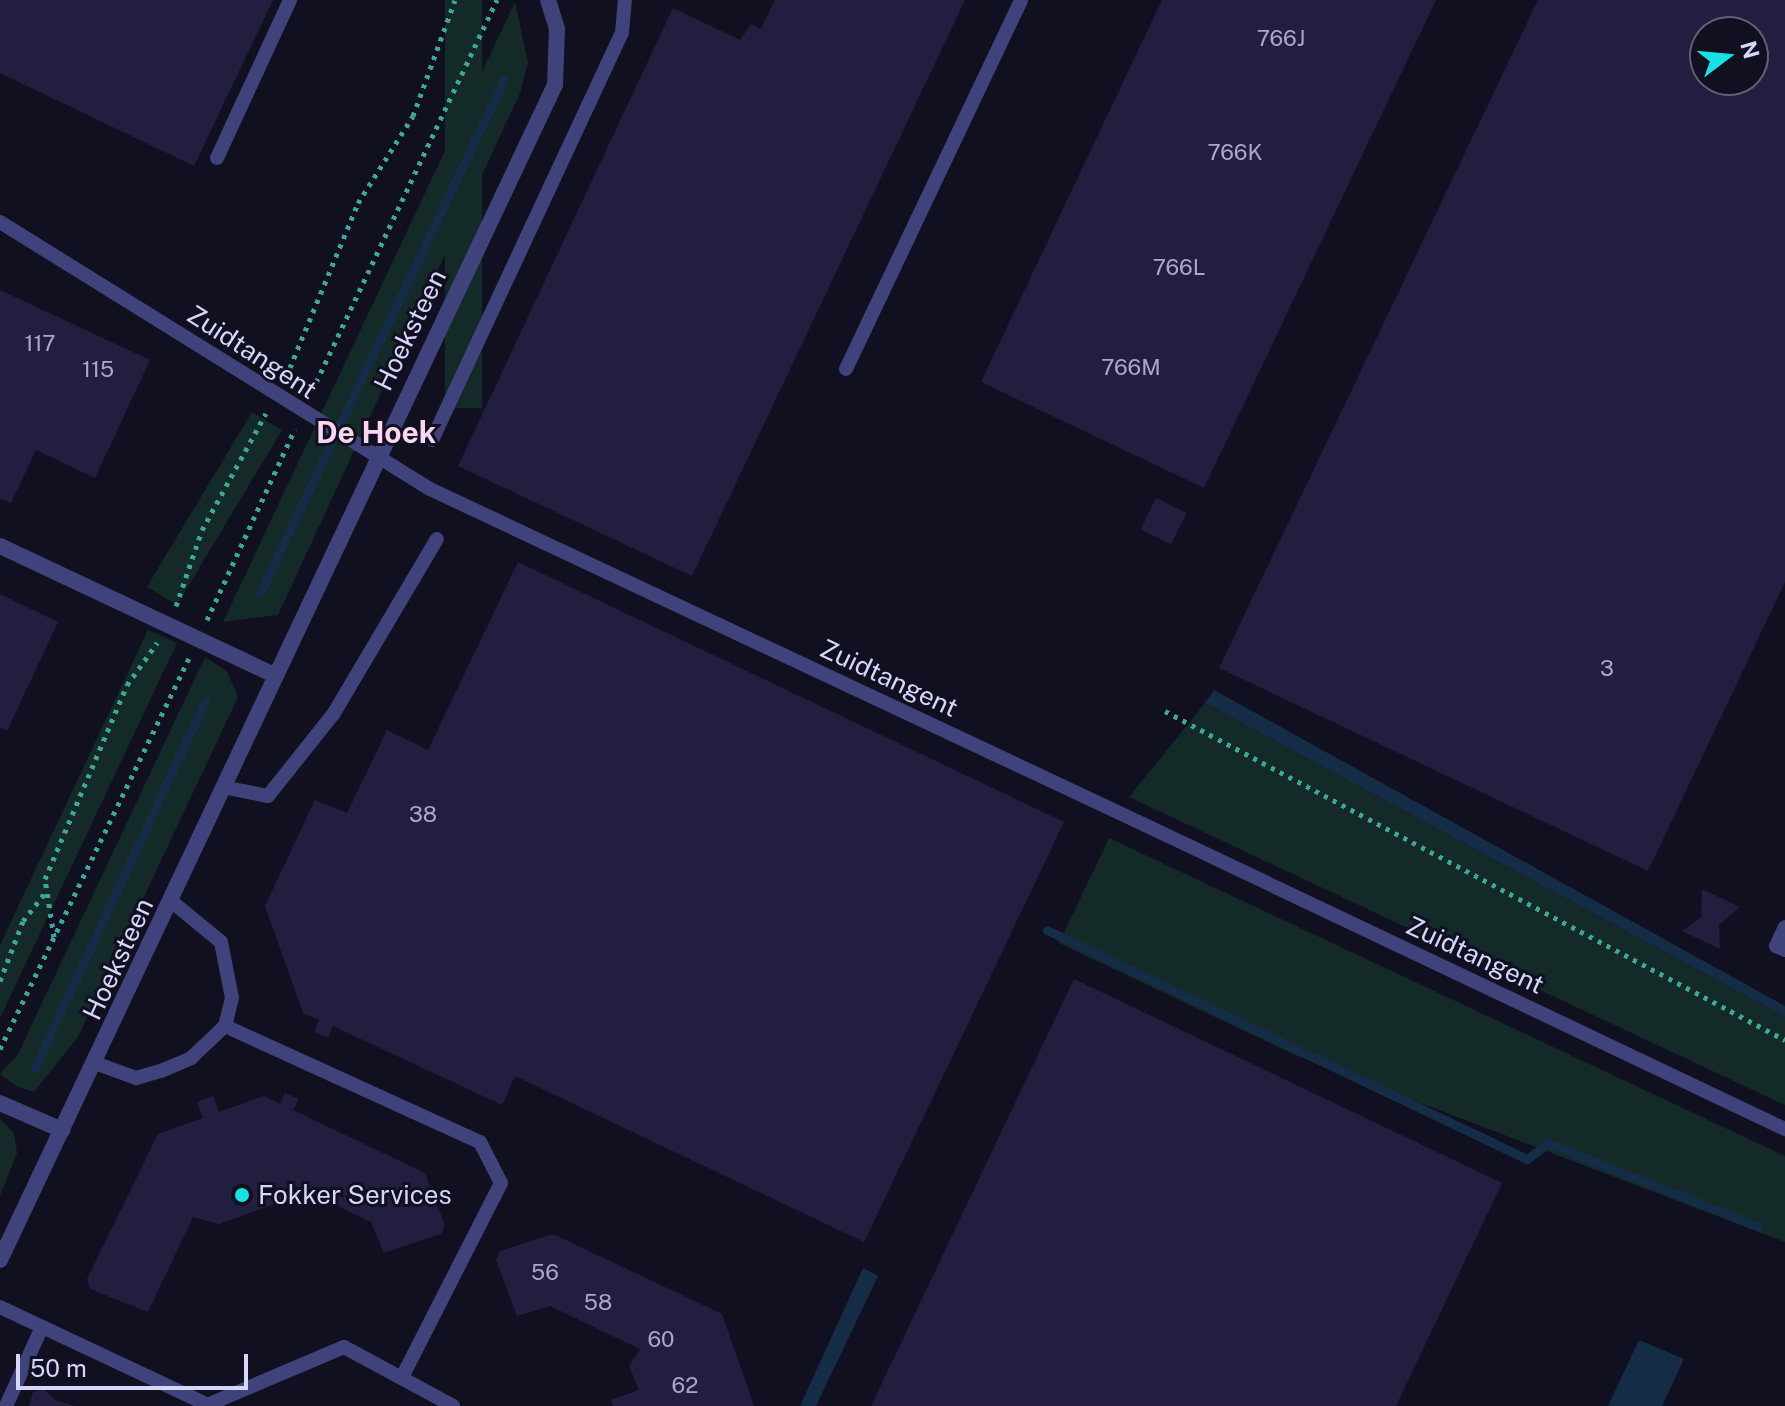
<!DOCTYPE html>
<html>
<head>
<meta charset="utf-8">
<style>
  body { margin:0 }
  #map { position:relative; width:1785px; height:1406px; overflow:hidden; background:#111021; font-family:"Public Sans",sans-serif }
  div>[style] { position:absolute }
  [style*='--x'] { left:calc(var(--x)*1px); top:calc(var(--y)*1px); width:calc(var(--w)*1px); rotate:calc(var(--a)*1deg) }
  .green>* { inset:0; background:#142a28; transform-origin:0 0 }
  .water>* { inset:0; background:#152c46 }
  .stream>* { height:9px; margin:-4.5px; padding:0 4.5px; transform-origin:4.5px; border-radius:4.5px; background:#152c46 }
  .building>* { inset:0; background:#221e40; transform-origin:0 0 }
  .path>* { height:5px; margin-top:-2.5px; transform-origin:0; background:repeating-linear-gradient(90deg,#3ba898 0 4px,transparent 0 10px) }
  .service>* { height:14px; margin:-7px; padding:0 7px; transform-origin:7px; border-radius:7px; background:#40437b }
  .minor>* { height:16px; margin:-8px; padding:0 8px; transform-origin:8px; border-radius:8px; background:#40437b }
  .tertiary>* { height:16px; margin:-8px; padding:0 8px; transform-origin:8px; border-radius:8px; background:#40437b }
  .service-bridge>* { height:14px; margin:-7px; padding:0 7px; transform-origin:7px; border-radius:7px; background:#40437b }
  .dots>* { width:22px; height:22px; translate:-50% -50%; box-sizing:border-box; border:4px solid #111021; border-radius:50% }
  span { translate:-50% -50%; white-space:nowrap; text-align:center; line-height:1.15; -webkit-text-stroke:6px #111021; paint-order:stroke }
  .number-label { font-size:22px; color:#a9a7cc }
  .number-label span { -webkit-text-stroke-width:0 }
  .street-label { font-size:26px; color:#d6d5fa }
  .poi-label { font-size:26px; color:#d6d5fa }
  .left { translate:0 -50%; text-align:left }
  .quarter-label { font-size:30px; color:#fbd6f1; font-weight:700 }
  .north { position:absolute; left:1689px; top:16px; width:80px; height:80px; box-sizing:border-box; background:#111021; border:2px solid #605f78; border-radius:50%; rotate:74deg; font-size:22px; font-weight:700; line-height:32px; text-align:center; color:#d6d5fa }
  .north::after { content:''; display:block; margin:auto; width:28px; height:36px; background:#18e0e3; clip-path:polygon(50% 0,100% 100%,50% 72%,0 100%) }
  .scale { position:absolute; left:16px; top:1354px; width:232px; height:36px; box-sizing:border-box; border:4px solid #d6d5fa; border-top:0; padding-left:10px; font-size:24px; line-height:28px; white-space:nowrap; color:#d6d5fa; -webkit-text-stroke:6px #111021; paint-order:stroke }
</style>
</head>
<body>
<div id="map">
  <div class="green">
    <i style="left:445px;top:0;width:37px;height:408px"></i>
    <i style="clip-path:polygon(515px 2px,528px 63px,520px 93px,278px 615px,223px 622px)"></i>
    <i style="left:252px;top:412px;width:35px;height:204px;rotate:31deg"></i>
    <i style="clip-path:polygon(148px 630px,177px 643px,0 1018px,0 945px)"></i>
    <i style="clip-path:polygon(205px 657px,227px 672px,238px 697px,78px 1037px,34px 1092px,16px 1086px,0 1074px,18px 1054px)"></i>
    <i style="clip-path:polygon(1205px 703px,1785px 1017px,1785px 1105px,1129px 797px)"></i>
    <i style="clip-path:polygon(1109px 838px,1785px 1156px,1785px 1242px,1295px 1055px,1059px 943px)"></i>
    <i style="clip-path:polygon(0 1119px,14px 1133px,17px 1153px,0 1196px)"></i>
  </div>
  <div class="water">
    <i style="clip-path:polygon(1214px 690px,1785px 1006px,1785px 1017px,1205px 703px)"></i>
    <i style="clip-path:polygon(863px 1268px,878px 1276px,816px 1406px,800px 1406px)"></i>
    <i style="clip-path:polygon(1639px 1340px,1684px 1359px,1662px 1406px,1608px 1406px)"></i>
  </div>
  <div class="stream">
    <i style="--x:260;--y:593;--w:569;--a:-64.61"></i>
    <i style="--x:1047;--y:930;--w:532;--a:25.51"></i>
    <i style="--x:1527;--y:1159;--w:26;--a:-37"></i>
    <i style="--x:1548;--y:1143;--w:227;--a:21.7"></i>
    <i style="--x:35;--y:1067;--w:404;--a:-65.1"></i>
  </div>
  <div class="building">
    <i style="clip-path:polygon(0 0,273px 0,194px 166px,0 73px)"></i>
    <i style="clip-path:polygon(775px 0,965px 0,692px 576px,458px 466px,673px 8px,740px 40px,751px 24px,761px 29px)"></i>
    <i style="clip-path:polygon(1162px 0,1436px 0,1204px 488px,981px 382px)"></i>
    <i style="clip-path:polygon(evenodd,1538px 0,1785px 0,1785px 582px,1648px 871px,1219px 668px,1538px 0,1705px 32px,1753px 32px,1753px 80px,1705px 80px,1705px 32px)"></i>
    <i style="clip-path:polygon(0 290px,150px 360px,95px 478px,36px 450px,11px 503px,0 498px)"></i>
    <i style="left:1156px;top:498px;width:34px;height:35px;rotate:26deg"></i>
    <i style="clip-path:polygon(518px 562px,1064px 822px,864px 1242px,515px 1076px,502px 1105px,333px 1026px,328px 1038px,314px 1032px,319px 1020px,303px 1013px,265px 906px,315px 800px,347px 813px,387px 730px,428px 750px)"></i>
    <i style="clip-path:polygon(0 594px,58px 622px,7px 731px,0 728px)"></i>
    <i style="clip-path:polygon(1702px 889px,1740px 907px,1719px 925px,1720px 949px,1682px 931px,1701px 917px)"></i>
    <i style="clip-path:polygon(1074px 979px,1502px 1183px,1396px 1406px,871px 1406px)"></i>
    <i style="clip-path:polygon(285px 1093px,299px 1099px,293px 1110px,425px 1173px,445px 1225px,441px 1234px,384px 1253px,371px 1222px,289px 1183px,283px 1201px,219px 1224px,193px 1217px,148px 1312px,90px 1289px,87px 1279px,158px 1134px,203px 1118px,197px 1102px,213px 1096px,219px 1112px,264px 1096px,280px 1104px)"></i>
    <i style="clip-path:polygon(553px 1234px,722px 1314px,754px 1406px,613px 1406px,611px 1400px,639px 1390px,629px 1366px,640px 1349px,550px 1306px,517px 1316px,496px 1260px,500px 1251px)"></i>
    <i style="clip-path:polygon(43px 1389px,55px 1400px,75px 1406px,29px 1406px,33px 1392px)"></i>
  </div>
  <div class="path">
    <i style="--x:286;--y:377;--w:188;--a:-67.5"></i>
    <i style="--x:358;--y:203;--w:103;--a:-57.7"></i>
    <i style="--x:413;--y:116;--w:123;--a:-70.1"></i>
    <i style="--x:312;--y:391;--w:433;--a:-64.7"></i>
    <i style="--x:176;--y:606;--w:80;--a:-71.1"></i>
    <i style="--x:202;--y:530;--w:133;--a:-61.3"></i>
    <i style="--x:207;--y:620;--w:210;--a:-65.3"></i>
    <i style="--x:1165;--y:711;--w:702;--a:27.95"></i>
    <i style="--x:54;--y:937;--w:59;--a:-98.8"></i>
    <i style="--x:45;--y:879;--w:211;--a:-67.1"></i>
    <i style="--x:127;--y:685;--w:52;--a:-54.5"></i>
    <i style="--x:0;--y:981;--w:64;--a:-69"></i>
    <i style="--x:23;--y:921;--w:37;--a:-52"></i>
    <i style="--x:0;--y:1049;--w:434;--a:-64.2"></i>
  </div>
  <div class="service">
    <i style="--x:217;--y:158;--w:174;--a:-65.2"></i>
    <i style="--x:846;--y:369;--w:408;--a:-64.6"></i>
    <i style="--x:432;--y:440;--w:449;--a:-65"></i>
    <i style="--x:622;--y:33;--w:33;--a:-85"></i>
    <i style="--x:223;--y:787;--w:46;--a:11.3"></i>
    <i style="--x:268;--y:796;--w:106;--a:-51.5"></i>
    <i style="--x:334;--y:713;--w:202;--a:-59.4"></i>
    <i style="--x:1145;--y:825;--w:709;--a:25.41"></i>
    <i style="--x:1785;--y:927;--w:21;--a:115"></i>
    <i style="--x:1776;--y:946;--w:10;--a:24"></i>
    <i style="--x:225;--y:1026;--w:280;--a:24.5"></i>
    <i style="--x:480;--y:1142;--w:46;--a:62.9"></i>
    <i style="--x:501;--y:1183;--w:218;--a:117"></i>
    <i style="--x:95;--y:1063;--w:44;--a:20.1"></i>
    <i style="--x:136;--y:1078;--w:26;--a:-16"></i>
    <i style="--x:161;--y:1071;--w:33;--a:-23"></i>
    <i style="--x:191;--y:1058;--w:47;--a:-43.3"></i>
    <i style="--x:225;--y:1026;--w:29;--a:-76"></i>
    <i style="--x:232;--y:998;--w:57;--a:-101.1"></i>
    <i style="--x:221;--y:942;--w:65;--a:-140.6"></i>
    <i style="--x:0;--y:1307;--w:228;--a:25.2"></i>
    <i style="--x:6;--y:1406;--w:87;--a:-65.5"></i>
    <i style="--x:205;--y:1406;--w:151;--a:-23"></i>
    <i style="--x:344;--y:1347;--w:124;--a:28.4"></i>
  </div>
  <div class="minor">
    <i style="--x:0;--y:546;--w:303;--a:25.2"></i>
    <i style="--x:0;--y:1103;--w:68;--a:23.5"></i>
  </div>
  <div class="tertiary">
    <i style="--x:0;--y:1260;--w:1299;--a:-64.72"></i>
    <i style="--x:555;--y:85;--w:56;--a:-88"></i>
    <i style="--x:557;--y:29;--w:30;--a:-107"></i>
  </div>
  <div class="service-bridge">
    <i style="--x:0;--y:222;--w:506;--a:31.84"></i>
    <i style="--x:430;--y:489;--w:790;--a:25.17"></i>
  </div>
  <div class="dots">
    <i style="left:242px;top:1195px;background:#18e0e3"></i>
  </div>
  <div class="number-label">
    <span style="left:1281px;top:39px">766J</span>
    <span style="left:1235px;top:153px">766K</span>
    <span style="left:1179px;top:268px">766L</span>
    <span style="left:40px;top:344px">117</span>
    <span style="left:1131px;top:368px">766M</span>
    <span style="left:98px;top:370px">115</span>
    <span style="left:1607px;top:669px">3</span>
    <span style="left:423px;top:815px">38</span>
    <span style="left:545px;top:1273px">56</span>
    <span style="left:598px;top:1303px">58</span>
    <span style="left:661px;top:1340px">60</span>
    <span style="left:685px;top:1386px">62</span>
  </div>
  <div class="street-label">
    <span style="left:410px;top:330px;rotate:-64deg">Hoeksteen</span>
    <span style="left:252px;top:352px;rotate:33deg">Zuidtangent</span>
    <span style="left:889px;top:678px;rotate:25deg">Zuidtangent</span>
    <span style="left:1475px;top:955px;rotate:25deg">Zuidtangent</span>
    <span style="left:118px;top:959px;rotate:-65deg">Hoeksteen</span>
  </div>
  <div class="poi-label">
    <span class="left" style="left:258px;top:1195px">Fokker Services</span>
  </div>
  <div class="quarter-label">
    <span style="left:376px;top:432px">De Hoek</span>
  </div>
  <div class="north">N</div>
  <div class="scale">50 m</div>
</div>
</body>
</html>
